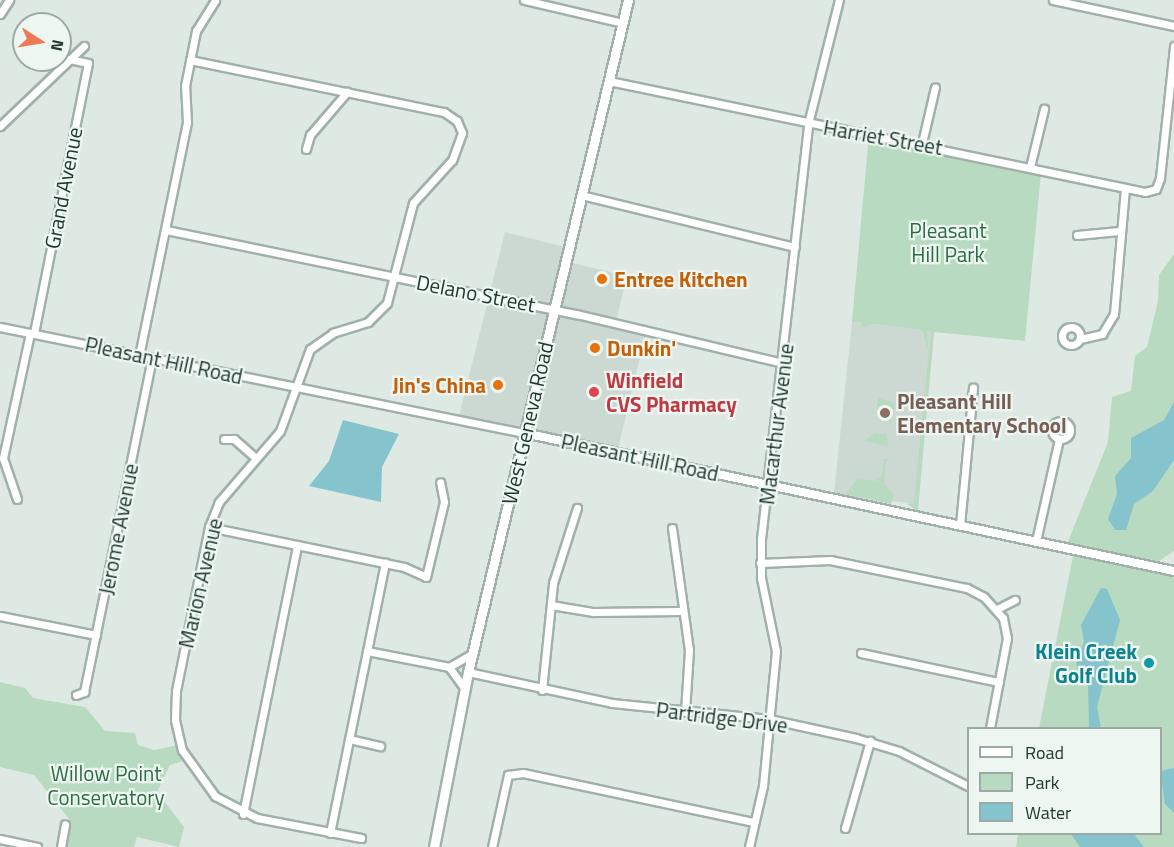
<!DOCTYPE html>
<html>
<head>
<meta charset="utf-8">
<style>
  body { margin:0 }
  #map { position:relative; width:1174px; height:847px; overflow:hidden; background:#dee9e4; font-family:"Titillium Web",sans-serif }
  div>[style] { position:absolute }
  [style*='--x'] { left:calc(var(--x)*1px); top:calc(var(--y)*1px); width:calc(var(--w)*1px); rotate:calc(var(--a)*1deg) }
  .built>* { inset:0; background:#ccd9d3; transform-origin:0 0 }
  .green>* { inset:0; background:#b7dac0 }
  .water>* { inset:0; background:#86c4cd }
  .roads { filter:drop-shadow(2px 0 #a1b0ab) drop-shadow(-2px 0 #a1b0ab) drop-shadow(0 2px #a1b0ab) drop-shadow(0 -2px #a1b0ab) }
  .minor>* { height:7px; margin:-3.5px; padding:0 3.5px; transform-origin:3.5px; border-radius:3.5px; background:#fff }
  .minor>.ring { margin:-3.5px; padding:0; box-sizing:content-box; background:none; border:7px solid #fff; border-radius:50% }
  .tertiary>* { height:8px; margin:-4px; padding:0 4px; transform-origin:4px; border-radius:4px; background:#fff }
  .secondary>* { height:9px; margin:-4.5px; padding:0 4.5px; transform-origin:4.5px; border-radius:4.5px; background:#fff }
  .dots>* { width:16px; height:16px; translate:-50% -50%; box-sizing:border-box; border:3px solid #eef6f2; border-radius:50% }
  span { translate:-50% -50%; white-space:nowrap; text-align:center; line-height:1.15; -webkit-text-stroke:4.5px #eef6f2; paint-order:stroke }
  .street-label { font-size:21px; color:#203831 }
  .park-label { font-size:21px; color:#2c6d44 }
  .food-label { font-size:21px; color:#c56008; font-weight:700 }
  .left { translate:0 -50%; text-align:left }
  .right { translate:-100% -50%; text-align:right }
  .health-label { font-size:21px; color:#be3a42; font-weight:700 }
  .education-label { font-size:21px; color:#785e54; font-weight:700 }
  .culture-label { font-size:21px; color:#0d838f; font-weight:700 }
  .legend { position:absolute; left:967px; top:727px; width:195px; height:108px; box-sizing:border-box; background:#eef6f2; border:2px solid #9caaa5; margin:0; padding:8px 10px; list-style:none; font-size:18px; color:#203831 }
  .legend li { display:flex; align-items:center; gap:12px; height:30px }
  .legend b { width:30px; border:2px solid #9caaa5 }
  .north { position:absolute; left:12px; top:12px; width:60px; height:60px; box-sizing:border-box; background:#eef6f2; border:2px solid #9caaa5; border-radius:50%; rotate:102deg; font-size:16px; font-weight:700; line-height:24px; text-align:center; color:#203831 }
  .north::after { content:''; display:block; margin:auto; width:21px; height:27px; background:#ed7957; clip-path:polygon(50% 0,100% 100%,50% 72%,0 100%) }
</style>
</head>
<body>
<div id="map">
  <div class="built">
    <i style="left:505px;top:232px;width:64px;height:191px;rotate:14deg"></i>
    <i style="clip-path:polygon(568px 262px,627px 276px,615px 325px,646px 333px,617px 453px,527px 431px)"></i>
    <i style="left:852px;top:322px;width:83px;height:174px;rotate:6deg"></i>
  </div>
  <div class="green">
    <i style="clip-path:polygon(869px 134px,1041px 173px,1025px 341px,934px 332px,918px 511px,907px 504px,914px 503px,931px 331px,927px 331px,928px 349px,922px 330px,873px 324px,862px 327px,861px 340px,862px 323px,852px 322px)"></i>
    <i style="clip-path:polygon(1174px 254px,1174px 551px,1159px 561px,1067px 544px,1108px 442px,1112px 397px,1131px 391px,1135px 356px,1147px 347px,1158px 301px,1159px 275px)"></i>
    <i style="clip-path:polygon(878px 398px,895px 403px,890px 428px,888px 411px,877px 410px)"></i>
    <i style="clip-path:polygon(886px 429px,888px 446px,864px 441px,875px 433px,886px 434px)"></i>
    <i style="clip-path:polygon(884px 459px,891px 459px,886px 461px,884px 483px,894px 495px,891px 504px,846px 494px,857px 479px,877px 481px,892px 498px,876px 479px,882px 477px)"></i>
    <i style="clip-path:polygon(1074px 551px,1174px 572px,1174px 847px,1016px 847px,1018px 834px,1160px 834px,1160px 728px,1039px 728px)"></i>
    <i style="clip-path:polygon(0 682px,25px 688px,33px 698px,85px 707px,105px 731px,135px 733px,138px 745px,154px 750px,178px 745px,183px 761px,170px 765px,157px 792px,184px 827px,179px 847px,137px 837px,134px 847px,65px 847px,70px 820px,34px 775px,0 767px)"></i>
  </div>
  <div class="water">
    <i style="clip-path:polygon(1174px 402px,1174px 460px,1153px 491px,1134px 504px,1126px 530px,1115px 530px,1108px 519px,1117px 494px,1115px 476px,1131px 458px,1131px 438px,1164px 420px)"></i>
    <i style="clip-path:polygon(343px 420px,399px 434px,382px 467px,381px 502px,309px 486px,329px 461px)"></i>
    <i style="clip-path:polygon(1101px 588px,1107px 589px,1120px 620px,1097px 707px,1101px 728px,1089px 728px,1088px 687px,1076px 664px,1084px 642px,1081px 625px)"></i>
    <i style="clip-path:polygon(1174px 768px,1174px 813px,1165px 804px,1160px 771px)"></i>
    <i style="clip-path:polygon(1071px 834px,1134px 834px,1144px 847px,1080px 847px)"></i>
  </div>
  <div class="roads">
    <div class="minor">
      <i style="--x:524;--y:0;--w:102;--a:13.1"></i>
      <i style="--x:1053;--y:0;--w:124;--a:12.1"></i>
      <i style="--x:0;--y:14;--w:17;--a:-57"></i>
      <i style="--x:190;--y:60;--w:259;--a:11.6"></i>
      <i style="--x:444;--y:112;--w:16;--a:35"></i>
      <i style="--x:457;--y:121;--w:13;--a:67"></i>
      <i style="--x:462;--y:133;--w:29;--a:110"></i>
      <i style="--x:452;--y:160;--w:58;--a:132.2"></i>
      <i style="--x:413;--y:203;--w:103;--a:104.6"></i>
      <i style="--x:387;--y:303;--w:27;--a:135"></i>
      <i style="--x:368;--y:322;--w:37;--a:163"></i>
      <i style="--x:333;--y:333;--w:28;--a:145"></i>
      <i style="--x:310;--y:349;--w:87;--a:110.1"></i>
      <i style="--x:280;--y:431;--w:94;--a:130.7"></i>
      <i style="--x:219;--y:502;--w:27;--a:112"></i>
      <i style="--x:209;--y:527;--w:167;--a:101.4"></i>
      <i style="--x:176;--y:691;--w:29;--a:92"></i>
      <i style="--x:175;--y:720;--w:31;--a:77"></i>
      <i style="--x:182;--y:750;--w:57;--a:54.3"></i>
      <i style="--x:215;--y:796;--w:47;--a:27.6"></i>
      <i style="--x:257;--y:818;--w:106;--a:10.9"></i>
      <i style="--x:609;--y:81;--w:547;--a:11.7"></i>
      <i style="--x:1145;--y:192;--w:11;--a:-15"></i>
      <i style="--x:1156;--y:189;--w:12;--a:-70"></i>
      <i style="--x:1160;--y:178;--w:133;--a:-83.9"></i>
      <i style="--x:0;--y:126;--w:116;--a:-43.6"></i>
      <i style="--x:922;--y:143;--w:57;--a:-76.9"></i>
      <i style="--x:306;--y:149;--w:15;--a:-74"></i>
      <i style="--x:310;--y:135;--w:57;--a:-49.3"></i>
      <i style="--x:1030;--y:167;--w:60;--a:-76.4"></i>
      <i style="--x:581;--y:195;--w:220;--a:13.7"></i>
      <i style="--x:166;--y:230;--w:419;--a:11.6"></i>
      <i style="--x:576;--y:314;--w:214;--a:13.3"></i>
      <i style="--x:1077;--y:235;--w:42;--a:-5.4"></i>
      <i class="ring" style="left:1062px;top:327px;width:11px;height:11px"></i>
      <i style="--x:0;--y:327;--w:535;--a:11.44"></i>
      <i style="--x:34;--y:333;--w:275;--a:-78.7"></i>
      <i style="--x:88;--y:63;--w:19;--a:-168"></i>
      <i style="--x:1080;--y:339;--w:23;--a:-13"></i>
      <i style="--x:1102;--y:334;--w:23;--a:-59"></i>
      <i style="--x:1114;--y:314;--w:125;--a:-85"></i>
      <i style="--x:139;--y:356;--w:239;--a:-78.4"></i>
      <i style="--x:187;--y:122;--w:36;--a:-93"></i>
      <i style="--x:185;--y:86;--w:56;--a:-78.7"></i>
      <i style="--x:196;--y:31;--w:36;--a:-58"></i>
      <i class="ring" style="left:1052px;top:421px;width:11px;height:11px"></i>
      <i style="--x:224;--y:439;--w:10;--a:0"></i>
      <i style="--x:234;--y:439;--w:29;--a:41"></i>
      <i style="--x:17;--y:499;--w:43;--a:-108.9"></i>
      <i style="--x:3;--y:458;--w:128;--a:-77.8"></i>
      <i style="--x:960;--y:525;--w:138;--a:-84.6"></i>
      <i style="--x:209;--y:527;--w:199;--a:11.6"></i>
      <i style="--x:404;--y:567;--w:24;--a:24"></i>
      <i style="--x:426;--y:577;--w:77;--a:-76.5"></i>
      <i style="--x:444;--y:502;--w:20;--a:-101"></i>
      <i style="--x:672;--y:528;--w:123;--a:82.1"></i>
      <i style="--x:689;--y:650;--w:62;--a:93.7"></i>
      <i style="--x:1036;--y:541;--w:105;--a:-77.3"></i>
      <i style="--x:760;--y:563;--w:70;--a:-2.5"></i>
      <i style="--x:830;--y:560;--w:140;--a:11.6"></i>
      <i style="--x:967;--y:588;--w:19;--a:28"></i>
      <i style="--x:984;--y:597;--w:28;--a:48"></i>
      <i style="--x:1003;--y:618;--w:20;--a:79"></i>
      <i style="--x:1007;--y:638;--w:92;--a:100.7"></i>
      <i style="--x:551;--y:605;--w:43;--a:9.5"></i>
      <i style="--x:593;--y:612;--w:88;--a:-0.7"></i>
      <i style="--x:997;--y:609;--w:20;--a:-27"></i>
      <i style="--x:0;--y:616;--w:98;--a:11.2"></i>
      <i style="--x:367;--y:651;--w:84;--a:11"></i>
      <i style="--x:449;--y:667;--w:27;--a:54"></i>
      <i style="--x:861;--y:653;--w:141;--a:11.9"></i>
      <i style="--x:449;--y:667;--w:28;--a:-30"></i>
      <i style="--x:468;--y:672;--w:147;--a:12.1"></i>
      <i style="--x:612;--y:703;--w:158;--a:5.8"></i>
      <i style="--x:769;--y:719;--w:89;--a:12.3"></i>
      <i style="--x:856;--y:738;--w:45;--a:16.8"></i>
      <i style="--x:899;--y:751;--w:77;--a:26.9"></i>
      <i style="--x:542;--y:690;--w:108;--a:-84.1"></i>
      <i style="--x:553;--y:583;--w:79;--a:-72.3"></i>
      <i style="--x:76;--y:695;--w:9;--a:-21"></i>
      <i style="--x:84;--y:692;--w:341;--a:-78.5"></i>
      <i style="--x:349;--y:739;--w:32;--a:13"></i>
      <i style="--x:243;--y:814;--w:274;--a:-78.6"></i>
      <i style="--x:845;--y:828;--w:91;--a:-74"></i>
      <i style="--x:330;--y:833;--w:276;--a:-78.5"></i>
      <i style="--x:0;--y:839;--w:38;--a:12"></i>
      <i style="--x:61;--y:847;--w:23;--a:-80"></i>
      <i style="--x:492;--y:847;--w:74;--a:-77.5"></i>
      <i style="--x:508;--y:775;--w:15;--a:-8"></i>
      <i style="--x:523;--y:773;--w:236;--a:12"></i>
      <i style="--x:749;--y:847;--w:63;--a:-77.1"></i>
      <i style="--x:763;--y:786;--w:136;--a:-84.5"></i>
      <i style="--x:776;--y:651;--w:75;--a:-101.6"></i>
      <i style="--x:761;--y:578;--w:39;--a:-90"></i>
      <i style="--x:761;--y:539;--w:418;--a:-83.5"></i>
      <i style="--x:808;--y:124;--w:128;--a:-76"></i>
    </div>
    <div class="tertiary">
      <i style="--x:524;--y:433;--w:664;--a:11.99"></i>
    </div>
    <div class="secondary">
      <i style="--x:434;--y:847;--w:178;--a:-79"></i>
      <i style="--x:468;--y:672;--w:691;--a:-76.61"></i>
    </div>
  </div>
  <div class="dots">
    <i style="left:602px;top:279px;background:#e8710a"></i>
    <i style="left:595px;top:348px;background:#e8710a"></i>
    <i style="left:498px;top:385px;background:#e8710a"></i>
    <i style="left:594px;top:392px;background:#e0444e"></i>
    <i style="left:885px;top:413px;background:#8d6e63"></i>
    <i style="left:1149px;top:663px;background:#0f9aa8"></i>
  </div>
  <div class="street-label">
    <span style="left:883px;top:137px;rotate:10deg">Harriet Street</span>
    <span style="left:63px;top:188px;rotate:-79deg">Grand Avenue</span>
    <span style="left:476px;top:293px;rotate:11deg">Delano Street</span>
    <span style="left:164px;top:360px;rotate:12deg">Pleasant Hill Road</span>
    <span style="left:527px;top:423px;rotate:-77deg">West Geneva Road</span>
    <span style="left:776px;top:424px;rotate:-83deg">Macarthur Avenue</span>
    <span style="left:640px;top:457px;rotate:12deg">Pleasant Hill Road</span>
    <span style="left:118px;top:529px;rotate:-79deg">Jerome Avenue</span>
    <span style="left:200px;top:583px;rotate:-77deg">Marion Avenue</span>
    <span style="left:722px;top:717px;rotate:7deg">Partridge Drive</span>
  </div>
  <div class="park-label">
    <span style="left:948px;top:242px">Pleasant<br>Hill Park</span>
    <span style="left:106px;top:785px">Willow Point<br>Conservatory</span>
  </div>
  <div class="food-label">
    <span class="left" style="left:614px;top:279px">Entree Kitchen</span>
    <span class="left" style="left:607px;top:348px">Dunkin'</span>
    <span class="right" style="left:486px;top:385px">Jin's China</span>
  </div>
  <div class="health-label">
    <span class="left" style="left:606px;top:392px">Winfield<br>CVS Pharmacy</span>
  </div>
  <div class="education-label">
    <span class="left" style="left:897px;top:413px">Pleasant Hill<br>Elementary School</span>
  </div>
  <div class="culture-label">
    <span class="right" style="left:1137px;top:663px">Klein Creek<br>Golf Club</span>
  </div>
  <ul class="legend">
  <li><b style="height:8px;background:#fff"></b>Road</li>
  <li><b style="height:16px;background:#b7dac0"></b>Park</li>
  <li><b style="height:16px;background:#86c4cd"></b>Water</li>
  </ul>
  <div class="north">N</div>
</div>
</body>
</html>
